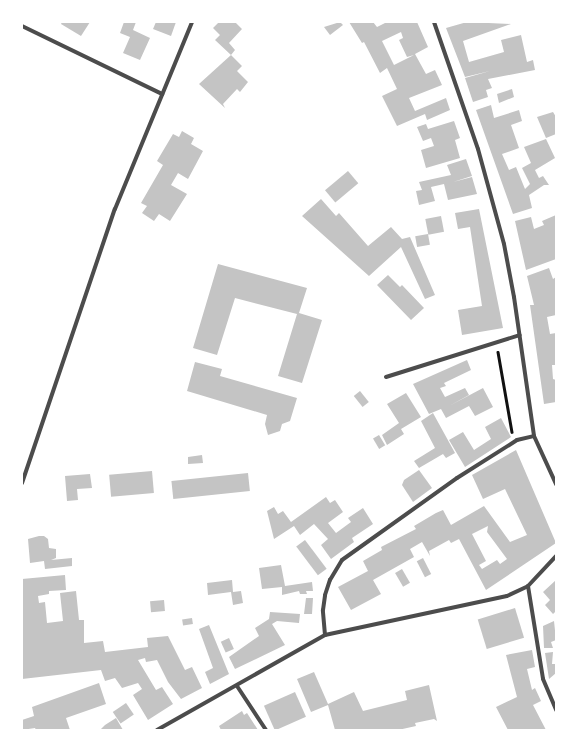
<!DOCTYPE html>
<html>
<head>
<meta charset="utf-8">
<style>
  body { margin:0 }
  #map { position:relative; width:578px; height:752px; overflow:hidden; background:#fff; font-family:Lato,sans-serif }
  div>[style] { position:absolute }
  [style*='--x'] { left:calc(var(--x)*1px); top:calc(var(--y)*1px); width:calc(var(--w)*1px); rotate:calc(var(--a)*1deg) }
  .building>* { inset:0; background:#c4c4c4; transform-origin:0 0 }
  .path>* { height:2.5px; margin:-1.25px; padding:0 1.25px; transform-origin:1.25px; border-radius:1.25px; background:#111 }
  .minor>* { height:4px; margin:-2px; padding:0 2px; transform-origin:2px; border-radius:2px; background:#4c4c4c }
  span { translate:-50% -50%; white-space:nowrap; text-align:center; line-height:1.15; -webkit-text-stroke:3px #fff; paint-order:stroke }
  .frame { position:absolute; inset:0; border:23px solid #fff; pointer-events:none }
</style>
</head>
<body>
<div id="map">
  <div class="building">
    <i style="clip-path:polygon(62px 22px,90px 22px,81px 36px,61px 24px)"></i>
    <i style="clip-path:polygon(124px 22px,136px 22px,133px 30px,150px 38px,140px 60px,123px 53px,130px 37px,120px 33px)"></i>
    <i style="clip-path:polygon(156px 22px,176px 22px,171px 36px,153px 29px)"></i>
    <i style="clip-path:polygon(219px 22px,235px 22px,242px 29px,229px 43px,235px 50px,231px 55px,215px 40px,220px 35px,213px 28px)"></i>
    <i style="clip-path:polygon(340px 22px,343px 25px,330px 35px,324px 27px)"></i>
    <i style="clip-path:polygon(evenodd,349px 22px,373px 22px,377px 27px,387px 22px,417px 22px,428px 47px,415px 54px,426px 74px,435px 70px,442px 85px,409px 98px,415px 111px,446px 98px,450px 110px,427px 120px,425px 114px,397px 126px,382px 96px,397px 89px,387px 68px,380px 73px,364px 42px,362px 43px,349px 22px,401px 32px,403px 38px,399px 40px,407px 57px,414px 55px,394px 65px,382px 41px,401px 32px)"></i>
    <i style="clip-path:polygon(467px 22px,511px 24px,463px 41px,469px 62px,504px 52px,501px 40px,521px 35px,527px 62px,533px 60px,535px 70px,488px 79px,492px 88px,486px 90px,488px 97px,473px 102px,465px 78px,490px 71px,465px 77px,446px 28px)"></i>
    <i style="clip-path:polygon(231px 55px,242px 66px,237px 71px,248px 82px,240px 92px,237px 89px,223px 104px,225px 108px,199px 84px)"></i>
    <i style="clip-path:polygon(512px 89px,514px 97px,499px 103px,497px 94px)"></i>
    <i style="clip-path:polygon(491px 105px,494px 118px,519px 110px,522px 121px,511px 125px,519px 148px,502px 154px,509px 170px,516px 167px,525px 189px,530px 184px,522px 168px,531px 163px,524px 147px,546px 139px,555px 158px,535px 170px,539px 178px,543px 176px,549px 185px,544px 185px,529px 195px,532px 208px,513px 214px,476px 110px)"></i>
    <i style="clip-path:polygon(553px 112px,556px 117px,556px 134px,546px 138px,537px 117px)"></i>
    <i style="clip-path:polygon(454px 121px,460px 138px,455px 140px,460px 158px,426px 168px,421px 150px,434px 146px,431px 138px,423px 141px,417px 127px,426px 124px,428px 129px)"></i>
    <i style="clip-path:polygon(182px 131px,194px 138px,191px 144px,203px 151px,188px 179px,178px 173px,171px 185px,187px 194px,170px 221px,159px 214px,154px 221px,142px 213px,147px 206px,141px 203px,163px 165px,157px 161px,173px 134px,179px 137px)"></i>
    <i style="clip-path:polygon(466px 159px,472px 176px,453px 182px,472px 177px,477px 194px,448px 200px,444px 184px,431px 187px,435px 201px,419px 205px,416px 191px,422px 190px,419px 182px,451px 175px,447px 165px)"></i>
    <i style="left:348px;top:171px;width:16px;height:30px;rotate:50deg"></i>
    <i style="clip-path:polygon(321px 199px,336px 216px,339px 213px,368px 246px,391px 227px,402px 239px,410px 237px,435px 295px,425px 299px,401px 247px,369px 276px,302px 216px)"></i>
    <i style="clip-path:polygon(479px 209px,503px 328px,462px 335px,458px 310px,482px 306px,470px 227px,458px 229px,455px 213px)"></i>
    <i style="clip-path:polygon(556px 215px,556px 259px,526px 270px,515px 221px,531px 217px,534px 229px,544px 225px,542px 221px)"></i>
    <i style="left:441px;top:216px;width:16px;height:16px;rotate:79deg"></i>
    <i style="left:428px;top:234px;width:11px;height:13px;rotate:80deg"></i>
    <i style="clip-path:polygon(218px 264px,307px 288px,299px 313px,322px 320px,302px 383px,278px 376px,297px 314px,235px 298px,217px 355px,193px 348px)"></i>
    <i style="clip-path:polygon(549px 268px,553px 279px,556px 277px,556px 315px,547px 317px,550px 334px,556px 333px,556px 365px,552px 365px,553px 379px,556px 380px,556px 402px,544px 404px,530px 305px,534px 305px,527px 276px)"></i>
    <i style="clip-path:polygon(388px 275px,400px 287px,402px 285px,424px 308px,411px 320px,377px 285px)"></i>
    <i style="clip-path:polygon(467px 360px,471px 370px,444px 383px,446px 386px,440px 388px,445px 397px,465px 388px,469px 395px,449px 406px,483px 388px,493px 407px,475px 416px,469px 406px,446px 418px,441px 409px,429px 414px,413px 384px)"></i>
    <i style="clip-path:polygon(195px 362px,222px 369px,220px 376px,297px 398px,290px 421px,282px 424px,280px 431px,268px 435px,265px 424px,267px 415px,187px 391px)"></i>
    <i style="left:360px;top:391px;width:14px;height:8px;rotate:51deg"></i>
    <i style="clip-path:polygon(406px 393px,421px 417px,401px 429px,404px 434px,387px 445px,382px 435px,399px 423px,387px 404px)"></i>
    <i style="clip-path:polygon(433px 413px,455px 453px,446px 458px,443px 454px,419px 468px,414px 461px,435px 448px,421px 421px)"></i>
    <i style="clip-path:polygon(501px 418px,511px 437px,465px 467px,449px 440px,463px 432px,474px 450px,491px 439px,485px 427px)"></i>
    <i style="left:379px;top:435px;width:12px;height:7px;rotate:59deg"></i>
    <i style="clip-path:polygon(evenodd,516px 450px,556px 543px,486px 590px,459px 539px,451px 543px,449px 540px,429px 551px,430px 556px,422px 542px,410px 549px,414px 557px,373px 580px,381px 594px,351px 610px,338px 587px,368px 571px,363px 561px,382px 550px,381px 547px,416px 529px,414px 526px,436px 513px,443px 510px,451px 525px,484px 506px,510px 542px,527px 535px,505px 489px,483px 499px,472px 475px,516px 450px,488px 526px,487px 532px,507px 559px,500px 564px,497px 560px,482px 569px,479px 565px,486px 561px,472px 534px,488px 526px)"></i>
    <i style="clip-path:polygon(202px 455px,203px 463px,188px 464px,188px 457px)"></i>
    <i style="clip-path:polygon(419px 470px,432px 488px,413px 502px,402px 485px,404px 480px)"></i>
    <i style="left:152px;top:471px;width:22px;height:43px;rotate:85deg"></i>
    <i style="left:248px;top:473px;width:18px;height:77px;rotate:84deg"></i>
    <i style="clip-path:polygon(90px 474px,92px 488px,77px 489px,78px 500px,67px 501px,65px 476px)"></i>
    <i style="clip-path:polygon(326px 497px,330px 503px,335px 500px,343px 512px,328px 523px,336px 533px,351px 522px,348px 518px,363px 508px,373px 524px,352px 538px,354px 542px,331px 559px,321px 545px,328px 539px,314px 524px,300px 535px,294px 526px,274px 539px,267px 511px,274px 507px,278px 514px,283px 511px,291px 522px)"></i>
    <i style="clip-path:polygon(39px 536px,44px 536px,48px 539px,49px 548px,56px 549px,56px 558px,51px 560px,72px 558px,72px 566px,45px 569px,44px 561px,30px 563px,28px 539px)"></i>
    <i style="left:305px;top:540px;width:36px;height:11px;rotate:53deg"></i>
    <i style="left:423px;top:558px;width:18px;height:7px;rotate:63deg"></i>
    <i style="clip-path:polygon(281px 565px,285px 586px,312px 582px,313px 591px,306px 591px,307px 594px,300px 594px,299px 591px,282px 595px,282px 587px,262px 589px,259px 568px)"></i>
    <i style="left:402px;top:569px;width:16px;height:8px;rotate:60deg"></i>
    <i style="clip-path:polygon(65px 575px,66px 590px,49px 591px,49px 594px,38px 596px,39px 603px,45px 602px,47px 623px,63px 621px,60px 593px,76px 591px,79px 620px,84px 620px,84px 643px,103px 641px,105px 652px,148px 647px,147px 638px,168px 636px,185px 670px,192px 667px,202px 688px,181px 699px,168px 682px,157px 660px,146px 662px,145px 658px,138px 660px,156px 690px,162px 687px,173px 704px,148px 720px,133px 695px,142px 689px,138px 683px,122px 688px,115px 678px,105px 681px,101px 670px,22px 679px,22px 579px)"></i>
    <i style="clip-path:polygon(232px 580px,233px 592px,241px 591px,243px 603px,233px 605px,231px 592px,208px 595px,207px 583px)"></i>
    <i style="clip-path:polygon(556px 580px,556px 611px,553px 614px,545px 605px,550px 600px,543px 592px)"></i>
    <i style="clip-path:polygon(306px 598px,313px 598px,312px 614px,304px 614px)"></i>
    <i style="left:164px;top:600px;width:11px;height:14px;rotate:85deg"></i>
    <i style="left:515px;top:608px;width:31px;height:39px;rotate:73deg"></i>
    <i style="clip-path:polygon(270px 612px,300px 614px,299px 623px,277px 621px,272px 624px,285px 645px,235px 669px,229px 657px,259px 636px,255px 628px,269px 619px)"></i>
    <i style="left:192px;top:618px;width:6px;height:10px;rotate:81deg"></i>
    <i style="clip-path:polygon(554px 621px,556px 640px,551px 642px,553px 648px,544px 648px,543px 626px)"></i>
    <i style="clip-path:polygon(209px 625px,229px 674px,210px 684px,205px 672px,213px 668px,199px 629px)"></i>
    <i style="left:229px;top:638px;width:12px;height:9px;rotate:66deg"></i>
    <i style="clip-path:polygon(532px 650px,535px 667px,527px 669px,532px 690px,535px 688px,541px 701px,533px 705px,546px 730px,508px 730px,496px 707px,517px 697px,506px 655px)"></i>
    <i style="clip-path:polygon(553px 652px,552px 664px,555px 664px,556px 673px,549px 679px,545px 653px)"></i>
    <i style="clip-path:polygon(314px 672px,328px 704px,354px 692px,363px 711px,407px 700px,405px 691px,429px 685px,437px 721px,434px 719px,415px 723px,416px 726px,398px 730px,335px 730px,328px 705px,311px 712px,297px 679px)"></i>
    <i style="clip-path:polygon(99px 683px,106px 704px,66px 718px,70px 730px,36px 730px,35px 728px,22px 730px,22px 720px,34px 716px,32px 707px)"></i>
    <i style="left:295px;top:692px;width:27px;height:34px;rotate:66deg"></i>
    <i style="left:126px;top:703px;width:14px;height:16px;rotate:56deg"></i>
    <i style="clip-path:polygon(242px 711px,244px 715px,247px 713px,258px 730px,221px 730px,219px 726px)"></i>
    <i style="clip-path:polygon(116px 718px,123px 730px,100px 730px,105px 725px)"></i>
  </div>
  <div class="path">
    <i style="--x:498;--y:352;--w:81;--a:80.1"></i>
  </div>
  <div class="minor">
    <i style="--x:434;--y:22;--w:134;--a:70.9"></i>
    <i style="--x:478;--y:149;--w:98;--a:74.7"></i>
    <i style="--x:504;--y:244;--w:54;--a:79.3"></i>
    <i style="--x:514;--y:297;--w:140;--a:81.8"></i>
    <i style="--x:534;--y:436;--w:53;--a:65.4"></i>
    <i style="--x:22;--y:26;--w:156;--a:25.9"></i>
    <i style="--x:386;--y:377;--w:140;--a:-17.4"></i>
    <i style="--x:22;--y:483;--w:289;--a:-71.3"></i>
    <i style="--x:115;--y:209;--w:202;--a:-67.6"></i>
    <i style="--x:528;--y:586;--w:94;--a:80.8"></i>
    <i style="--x:543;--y:679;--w:34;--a:67"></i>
    <i style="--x:325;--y:635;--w:25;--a:-95"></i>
    <i style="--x:323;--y:610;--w:15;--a:-82"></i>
    <i style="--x:325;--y:595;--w:16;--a:-72"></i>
    <i style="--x:330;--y:580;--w:23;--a:-59"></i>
    <i style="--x:342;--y:560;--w:141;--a:-35.5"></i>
    <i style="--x:457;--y:478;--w:71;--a:-32.3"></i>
    <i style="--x:517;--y:440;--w:17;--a:-13"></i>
    <i style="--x:237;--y:686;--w:53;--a:56.6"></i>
    <i style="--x:157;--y:730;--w:193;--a:-29.5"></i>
    <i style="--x:325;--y:635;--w:186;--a:-12.1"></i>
    <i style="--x:507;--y:596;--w:23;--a:-25"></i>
    <i style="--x:528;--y:586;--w:41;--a:-47"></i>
  </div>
  <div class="frame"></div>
</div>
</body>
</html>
